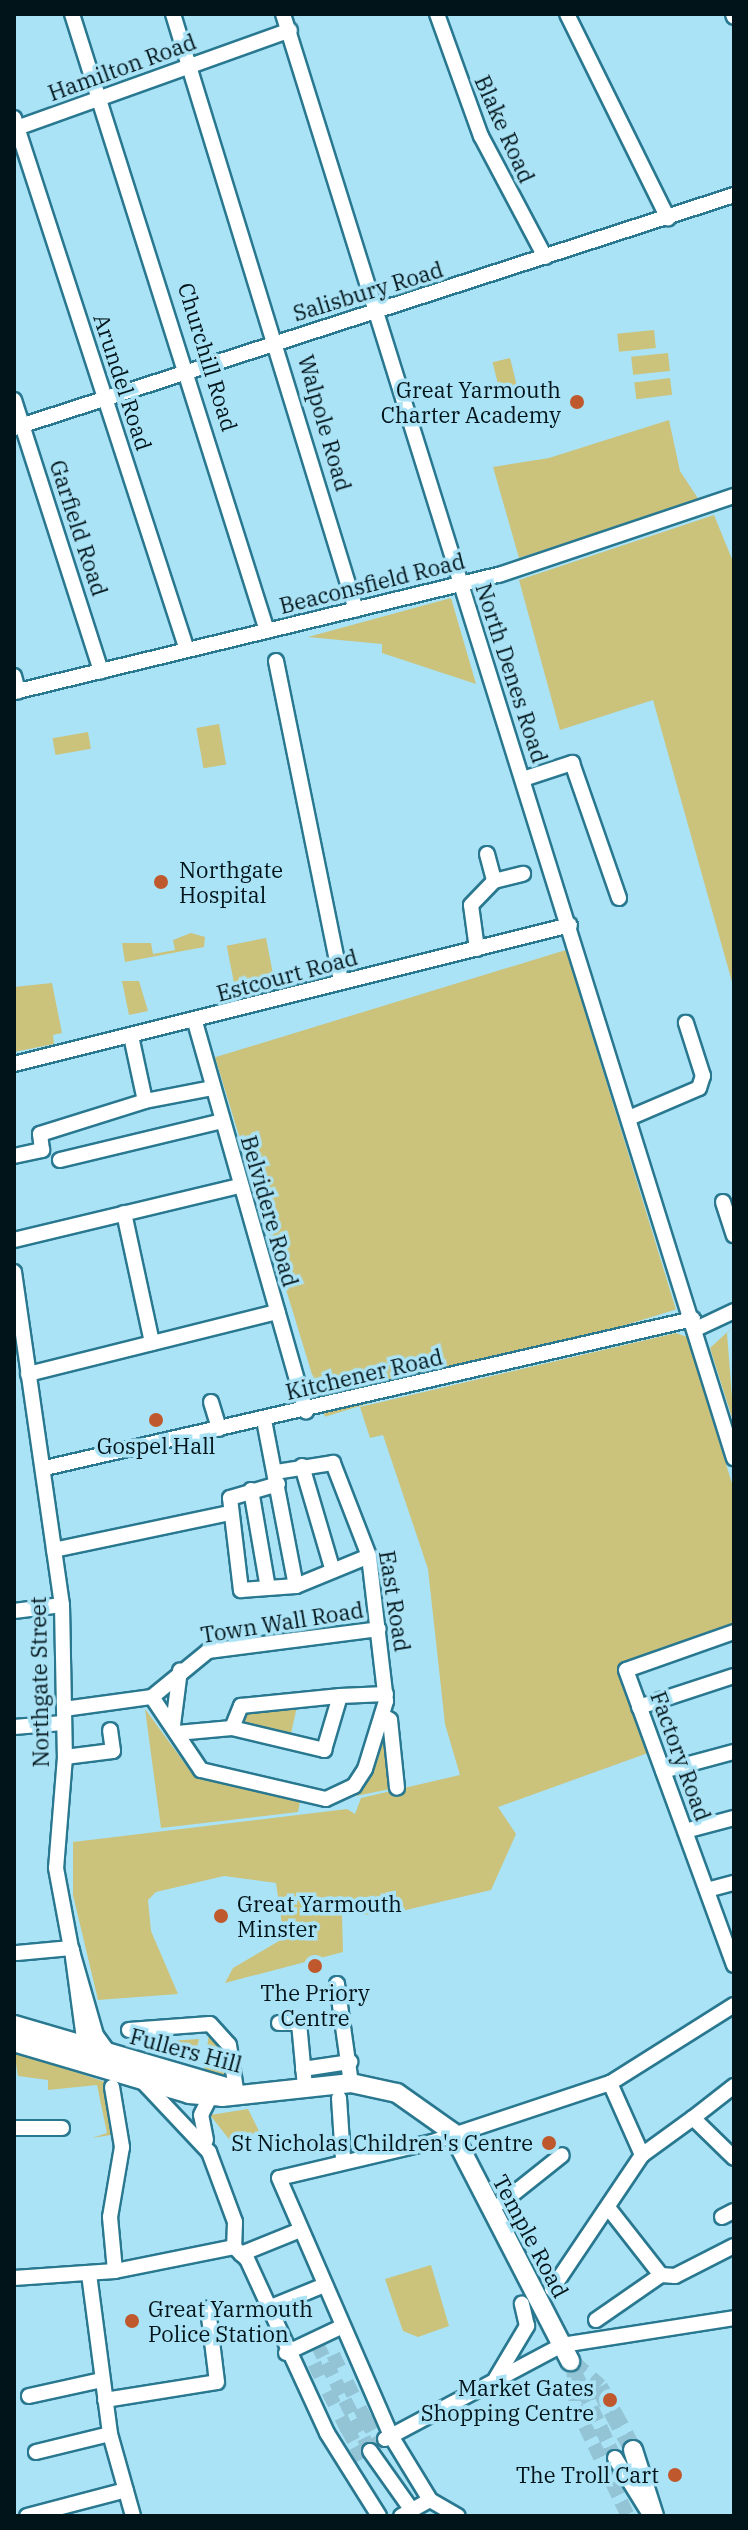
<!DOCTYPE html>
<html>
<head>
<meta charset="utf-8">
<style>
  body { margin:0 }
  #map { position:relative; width:748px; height:2530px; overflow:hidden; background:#abe3f6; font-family:"IBM Plex Serif",serif }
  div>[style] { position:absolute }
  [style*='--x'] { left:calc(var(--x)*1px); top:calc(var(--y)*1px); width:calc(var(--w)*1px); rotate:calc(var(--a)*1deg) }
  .green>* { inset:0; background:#cbc27b; transform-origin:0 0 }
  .minor-tunnel>* { height:14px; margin-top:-7px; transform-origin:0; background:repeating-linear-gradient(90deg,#92c4d5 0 14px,transparent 0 21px) }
  .major-tunnel>* { height:18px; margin-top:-9px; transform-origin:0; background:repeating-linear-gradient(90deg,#92c4d5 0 18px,transparent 0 27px) }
  .roads { filter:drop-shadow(2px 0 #297890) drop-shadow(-2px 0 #297890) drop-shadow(0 2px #297890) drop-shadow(0 -2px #297890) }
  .minor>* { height:14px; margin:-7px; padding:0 7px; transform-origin:7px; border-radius:7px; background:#fff }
  .major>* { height:18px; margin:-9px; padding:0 9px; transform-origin:9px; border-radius:9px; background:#fff }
  .dots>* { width:22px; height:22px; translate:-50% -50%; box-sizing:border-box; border:4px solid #abe3f6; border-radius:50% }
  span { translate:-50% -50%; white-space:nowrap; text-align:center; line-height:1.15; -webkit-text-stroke:7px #abe3f6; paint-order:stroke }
  .street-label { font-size:22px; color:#01141a }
  .poi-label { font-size:22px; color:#01141a }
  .right { translate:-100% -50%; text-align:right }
  .left { translate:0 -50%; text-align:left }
  .frame { position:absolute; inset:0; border:16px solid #01141a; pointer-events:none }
</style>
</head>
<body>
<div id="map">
  <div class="green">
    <i style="left:654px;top:330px;width:18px;height:37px;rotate:84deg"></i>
    <i style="left:668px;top:353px;width:18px;height:37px;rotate:84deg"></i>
    <i style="left:510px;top:358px;width:37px;height:18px;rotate:76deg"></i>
    <i style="left:670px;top:378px;width:17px;height:36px;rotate:83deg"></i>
    <i style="clip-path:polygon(669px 420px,680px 471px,699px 500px,519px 558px,493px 467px,549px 458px)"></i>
    <i style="clip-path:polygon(714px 515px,734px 564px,734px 989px,653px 700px,560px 730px,519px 580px)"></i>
    <i style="clip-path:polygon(451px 598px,476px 684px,382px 653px,382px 644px,308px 637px)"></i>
    <i style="left:219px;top:724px;width:41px;height:23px;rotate:80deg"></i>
    <i style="left:88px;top:732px;width:17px;height:36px;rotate:80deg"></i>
    <i style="clip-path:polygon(191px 933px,205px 937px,204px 947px,125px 962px,122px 943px,151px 943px,153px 954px,175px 950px,173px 940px)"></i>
    <i style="left:266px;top:938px;width:47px;height:40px;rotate:79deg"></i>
    <i style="left:566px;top:950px;width:376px;height:367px;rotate:73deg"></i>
    <i style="clip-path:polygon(122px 981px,139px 981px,148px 1011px,129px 1015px)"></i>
    <i style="clip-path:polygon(52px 983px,62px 1033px,53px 1035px,54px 1044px,14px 1052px,14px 987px)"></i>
    <i style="clip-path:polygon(734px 1326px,727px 1333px,734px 1424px,710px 1348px)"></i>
    <i style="clip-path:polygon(676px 1333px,687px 1337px,734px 1490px,734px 1628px,617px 1670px,648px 1753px,498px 1807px,516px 1834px,491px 1890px,389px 1914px,342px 1915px,343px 1952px,225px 1983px,233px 1968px,284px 1938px,276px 1883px,224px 1876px,156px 1892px,148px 1900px,151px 1931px,178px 1994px,98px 2000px,73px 1895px,73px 1842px,347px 1809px,355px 1814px,361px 1798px,460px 1775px,445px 1724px,428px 1569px,383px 1435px,370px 1438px,360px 1407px)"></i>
    <i style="clip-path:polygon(298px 1702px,290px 1738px,242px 1727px,238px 1715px)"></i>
    <i style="clip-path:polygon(145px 1709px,194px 1776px,300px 1802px,298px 1812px,161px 1828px)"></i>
    <i style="clip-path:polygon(383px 1736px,390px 1789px,356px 1796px,370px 1777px)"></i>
    <i style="clip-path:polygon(209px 2033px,226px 2046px,224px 2079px,203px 2077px)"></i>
    <i style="clip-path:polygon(147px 2035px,155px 2042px,199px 2039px,193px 2063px,138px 2042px)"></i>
    <i style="clip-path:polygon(14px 2051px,105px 2082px,111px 2135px,92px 2138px,107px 2133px,97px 2085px,48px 2090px,48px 2080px,18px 2076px)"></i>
    <i style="clip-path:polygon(248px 2109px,259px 2131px,232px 2143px,210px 2115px)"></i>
    <i style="clip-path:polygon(431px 2265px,449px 2326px,418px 2337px,403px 2331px,385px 2279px)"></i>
  </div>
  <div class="minor-tunnel">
    <i style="--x:317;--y:2344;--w:119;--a:63.6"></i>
    <i style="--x:573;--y:2366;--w:41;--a:85.8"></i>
    <i style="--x:576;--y:2407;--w:121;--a:64.5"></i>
    <i style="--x:574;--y:2370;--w:97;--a:65"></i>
    <i style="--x:311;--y:2373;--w:35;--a:-25"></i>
    <i style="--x:325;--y:2401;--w:36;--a:-27"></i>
    <i style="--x:338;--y:2427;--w:36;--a:-27"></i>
    <i style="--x:344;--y:2438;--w:35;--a:-29"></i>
    <i style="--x:353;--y:2456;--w:36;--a:-28"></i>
  </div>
  <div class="major-tunnel">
    <i style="--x:570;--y:2361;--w:39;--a:42"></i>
    <i style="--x:599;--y:2387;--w:72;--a:61.6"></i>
  </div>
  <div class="roads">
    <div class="minor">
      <i style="--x:72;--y:14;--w:647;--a:72.46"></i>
      <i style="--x:173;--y:14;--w:623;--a:72.93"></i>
      <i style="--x:283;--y:14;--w:1513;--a:72.66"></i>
      <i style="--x:437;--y:14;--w:130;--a:70.2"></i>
      <i style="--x:481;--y:136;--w:137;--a:62.1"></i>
      <i style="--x:567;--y:14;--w:228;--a:63.7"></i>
      <i style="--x:733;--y:14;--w:3;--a:72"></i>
      <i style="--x:14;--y:118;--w:559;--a:71.99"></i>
      <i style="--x:14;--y:129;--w:293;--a:-19.7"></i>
      <i style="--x:14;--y:400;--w:285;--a:72.2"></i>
      <i style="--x:14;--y:428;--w:757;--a:-17.93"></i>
      <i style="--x:276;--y:661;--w:327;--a:78.5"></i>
      <i style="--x:14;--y:676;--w:16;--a:75"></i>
      <i style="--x:14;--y:692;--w:499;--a:-13.6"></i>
      <i style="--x:499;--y:575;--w:248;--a:-18.6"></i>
      <i style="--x:523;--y:779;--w:52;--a:-18.1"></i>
      <i style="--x:572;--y:763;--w:143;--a:70.8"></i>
      <i style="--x:487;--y:854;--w:28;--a:75"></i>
      <i style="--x:477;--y:949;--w:44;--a:-97.8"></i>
      <i style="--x:471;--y:905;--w:33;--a:-46"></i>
      <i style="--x:494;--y:881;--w:30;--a:-14"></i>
      <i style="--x:195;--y:1022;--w:405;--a:74.1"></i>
      <i style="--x:131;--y:1036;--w:66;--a:77.8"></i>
      <i style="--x:14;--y:1064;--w:573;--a:-14.04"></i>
      <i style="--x:145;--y:1101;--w:68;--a:-11"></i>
      <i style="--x:629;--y:1118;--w:76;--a:-23.2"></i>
      <i style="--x:699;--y:1088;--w:13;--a:-72"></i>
      <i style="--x:703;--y:1076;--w:56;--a:-107.8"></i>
      <i style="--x:14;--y:1156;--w:29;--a:-12"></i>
      <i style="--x:42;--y:1150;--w:16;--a:-97"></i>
      <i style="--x:40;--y:1134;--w:110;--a:-17.4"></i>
      <i style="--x:60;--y:1160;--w:167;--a:-13.5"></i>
      <i style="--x:723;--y:1202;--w:35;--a:72"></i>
      <i style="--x:124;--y:1213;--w:133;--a:77.8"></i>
      <i style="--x:14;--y:1240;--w:231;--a:-13.5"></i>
      <i style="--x:14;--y:1272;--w:336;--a:81.8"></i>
      <i style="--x:62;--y:1605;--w:152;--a:88.9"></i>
      <i style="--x:65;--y:1757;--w:111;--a:94.6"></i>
      <i style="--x:56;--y:1868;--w:81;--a:79.4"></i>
      <i style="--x:71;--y:1948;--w:91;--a:74"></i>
      <i style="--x:96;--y:2035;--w:22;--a:54"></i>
      <i style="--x:696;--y:1329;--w:42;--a:-25.3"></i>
      <i style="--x:28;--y:1374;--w:257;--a:-14"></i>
      <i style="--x:211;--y:1402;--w:28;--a:73"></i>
      <i style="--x:264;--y:1420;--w:169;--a:79.1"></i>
      <i style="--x:302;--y:1466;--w:109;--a:73.6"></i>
      <i style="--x:45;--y:1468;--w:665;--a:-12.95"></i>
      <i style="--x:278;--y:1484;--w:50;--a:163.7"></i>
      <i style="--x:230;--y:1498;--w:93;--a:83.2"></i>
      <i style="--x:241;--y:1590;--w:55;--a:-4.2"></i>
      <i style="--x:296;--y:1586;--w:79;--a:-22.3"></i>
      <i style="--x:251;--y:1490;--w:99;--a:80.2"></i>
      <i style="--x:54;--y:1550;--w:179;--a:-11.9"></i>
      <i style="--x:14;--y:1611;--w:48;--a:-7.1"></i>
      <i style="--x:734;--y:1632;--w:114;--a:160.6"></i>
      <i style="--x:626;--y:1670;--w:314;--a:69.9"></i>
      <i style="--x:152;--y:1697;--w:88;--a:56.1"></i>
      <i style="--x:201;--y:1770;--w:128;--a:13.1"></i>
      <i style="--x:326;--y:1799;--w:31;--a:-25"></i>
      <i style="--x:354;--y:1786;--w:20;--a:-57"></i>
      <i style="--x:365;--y:1769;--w:71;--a:-72.8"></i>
      <i style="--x:386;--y:1701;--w:146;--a:-96.7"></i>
      <i style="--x:369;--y:1556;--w:100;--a:-111.2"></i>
      <i style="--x:333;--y:1463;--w:58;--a:171"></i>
      <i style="--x:639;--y:1707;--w:100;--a:-18.1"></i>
      <i style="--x:64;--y:1709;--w:89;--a:-7.8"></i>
      <i style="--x:152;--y:1697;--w:72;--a:-39.4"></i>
      <i style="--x:208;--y:1651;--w:172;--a:-7.3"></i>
      <i style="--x:382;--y:1715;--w:9;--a:32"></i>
      <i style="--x:390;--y:1720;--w:68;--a:84.1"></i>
      <i style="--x:173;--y:1725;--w:55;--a:-82.7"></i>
      <i style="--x:14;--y:1727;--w:49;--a:-4.7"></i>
      <i style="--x:232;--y:1728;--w:24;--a:-68"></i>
      <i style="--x:241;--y:1706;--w:100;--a:-5.8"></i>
      <i style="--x:177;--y:1733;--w:55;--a:-5.2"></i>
      <i style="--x:232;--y:1728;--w:95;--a:13.4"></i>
      <i style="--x:324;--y:1750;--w:56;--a:-73.5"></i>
      <i style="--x:340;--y:1696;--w:46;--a:-2.5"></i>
      <i style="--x:65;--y:1757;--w:48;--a:-7.1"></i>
      <i style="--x:113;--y:1751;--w:21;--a:-98"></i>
      <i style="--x:663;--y:1771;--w:73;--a:-15"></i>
      <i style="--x:685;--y:1831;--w:51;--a:-14.9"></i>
      <i style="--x:707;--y:1890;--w:28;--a:-15"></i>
      <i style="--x:72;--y:1950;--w:97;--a:82.3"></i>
      <i style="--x:17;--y:1953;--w:54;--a:-5.3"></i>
      <i style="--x:337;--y:1984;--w:100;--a:82"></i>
      <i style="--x:734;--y:2005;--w:146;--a:147.8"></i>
      <i style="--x:610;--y:2083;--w:183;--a:161.6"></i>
      <i style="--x:436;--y:2141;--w:161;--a:166.7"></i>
      <i style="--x:279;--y:2178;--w:281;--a:66.5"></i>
      <i style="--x:391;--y:2436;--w:194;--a:-28"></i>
      <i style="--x:562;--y:2345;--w:174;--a:-8.9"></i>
      <i style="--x:279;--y:2023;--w:20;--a:0"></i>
      <i style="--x:299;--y:2023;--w:64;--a:84.6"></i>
      <i style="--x:129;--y:2030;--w:81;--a:-4.2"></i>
      <i style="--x:210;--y:2024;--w:28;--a:48"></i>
      <i style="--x:229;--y:2045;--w:45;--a:81"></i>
      <i style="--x:303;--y:2069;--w:48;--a:-8.5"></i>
      <i style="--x:144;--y:2083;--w:95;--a:46.7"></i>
      <i style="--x:209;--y:2152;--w:75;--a:69.6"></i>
      <i style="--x:235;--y:2222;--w:25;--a:92"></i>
      <i style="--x:610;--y:2083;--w:79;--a:66"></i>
      <i style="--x:112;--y:2087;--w:61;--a:80.5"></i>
      <i style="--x:122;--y:2147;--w:71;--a:99.7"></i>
      <i style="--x:110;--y:2217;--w:54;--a:84.7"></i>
      <i style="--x:339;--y:2098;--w:61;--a:86.2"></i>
      <i style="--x:693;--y:2118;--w:52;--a:-38"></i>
      <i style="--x:14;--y:2128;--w:48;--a:0"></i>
      <i style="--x:206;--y:2140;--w:25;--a:-101"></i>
      <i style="--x:201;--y:2115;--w:29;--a:-63"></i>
      <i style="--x:503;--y:2202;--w:75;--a:-38.5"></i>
      <i style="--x:610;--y:2210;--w:83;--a:51.9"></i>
      <i style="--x:722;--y:2217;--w:13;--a:-27"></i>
      <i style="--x:234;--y:2247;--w:18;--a:43"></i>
      <i style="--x:247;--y:2259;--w:192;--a:65.3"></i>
      <i style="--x:327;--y:2433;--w:98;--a:57.9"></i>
      <i style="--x:241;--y:2254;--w:64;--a:-22.1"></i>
      <i style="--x:89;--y:2274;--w:161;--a:82.5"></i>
      <i style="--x:110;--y:2434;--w:85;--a:74.3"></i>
      <i style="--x:14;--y:2278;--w:101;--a:-4"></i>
      <i style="--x:115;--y:2271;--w:121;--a:-11.4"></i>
      <i style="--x:552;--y:2289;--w:161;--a:-56.1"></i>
      <i style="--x:642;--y:2155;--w:63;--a:-36"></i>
      <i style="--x:693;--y:2118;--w:57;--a:44.3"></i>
      <i style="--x:266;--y:2309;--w:61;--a:-22.3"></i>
      <i style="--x:596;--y:2320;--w:79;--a:-34.7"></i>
      <i style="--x:661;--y:2275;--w:14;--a:4"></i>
      <i style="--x:675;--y:2276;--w:66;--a:-27"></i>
      <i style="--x:286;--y:2353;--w:59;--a:-25.3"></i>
      <i style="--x:496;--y:2378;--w:61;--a:-59.2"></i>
      <i style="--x:527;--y:2326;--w:23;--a:-103"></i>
      <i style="--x:29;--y:2396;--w:75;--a:-12.4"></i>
      <i style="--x:105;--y:2400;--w:113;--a:-9.1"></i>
      <i style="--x:217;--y:2382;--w:74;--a:-97"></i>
      <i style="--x:385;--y:2439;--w:7;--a:-27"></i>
      <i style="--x:391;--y:2436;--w:75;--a:58.6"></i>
      <i style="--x:430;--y:2500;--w:33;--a:151"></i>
      <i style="--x:370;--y:2451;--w:67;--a:54.7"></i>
      <i style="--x:36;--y:2452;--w:76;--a:-13.7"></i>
      <i style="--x:615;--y:2458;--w:68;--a:58.2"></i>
      <i style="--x:430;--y:2500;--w:32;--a:30"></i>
      <i style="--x:27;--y:2516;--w:102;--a:-14.7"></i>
    </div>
    <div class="major">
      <i style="--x:14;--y:2025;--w:225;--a:16.3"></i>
      <i style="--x:14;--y:2042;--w:183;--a:16.5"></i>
      <i style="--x:189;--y:2094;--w:33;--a:5"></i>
      <i style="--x:222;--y:2097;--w:130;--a:-6.2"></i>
      <i style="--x:351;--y:2083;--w:47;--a:12.3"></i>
      <i style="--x:397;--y:2093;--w:67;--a:35.3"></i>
      <i style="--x:452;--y:2132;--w:258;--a:62.7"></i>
      <i style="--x:633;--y:2450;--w:69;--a:72.3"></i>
    </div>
  </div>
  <div class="dots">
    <i style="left:577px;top:402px;background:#bf592d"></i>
    <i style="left:161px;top:882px;background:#bf592d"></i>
    <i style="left:156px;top:1420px;background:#bf592d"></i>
    <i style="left:221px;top:1916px;background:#bf592d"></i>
    <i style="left:315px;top:1966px;background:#bf592d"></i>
    <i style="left:549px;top:2143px;background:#bf592d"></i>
    <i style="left:132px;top:2321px;background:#bf592d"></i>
    <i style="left:610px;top:2400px;background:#bf592d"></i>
    <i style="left:675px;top:2475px;background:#bf592d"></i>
  </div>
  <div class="street-label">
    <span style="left:122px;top:67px;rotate:-20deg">Hamilton Road</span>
    <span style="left:505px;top:129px;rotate:66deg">Blake Road</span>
    <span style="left:368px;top:291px;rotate:-17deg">Salisbury Road</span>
    <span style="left:208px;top:357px;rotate:73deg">Churchill Road</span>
    <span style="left:123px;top:382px;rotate:72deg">Arundel Road</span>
    <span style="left:325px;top:423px;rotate:74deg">Walpole Road</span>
    <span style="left:79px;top:528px;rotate:72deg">Garfield Road</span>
    <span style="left:372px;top:583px;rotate:-14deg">Beaconsfield Road</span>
    <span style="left:512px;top:673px;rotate:72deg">North Denes Road</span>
    <span style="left:287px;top:975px;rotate:-15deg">Estcourt Road</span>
    <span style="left:270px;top:1211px;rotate:74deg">Belvidere Road</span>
    <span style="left:364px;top:1374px;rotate:-13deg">Kitchener Road</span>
    <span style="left:395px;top:1601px;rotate:81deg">East Road</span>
    <span style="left:282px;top:1622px;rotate:-9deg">Town Wall Road</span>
    <span style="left:39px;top:1682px;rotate:-91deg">Northgate Street</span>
    <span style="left:681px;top:1756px;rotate:70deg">Factory Road</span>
    <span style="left:186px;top:2050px;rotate:15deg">Fullers Hill</span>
    <span style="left:531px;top:2236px;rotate:62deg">Temple Road</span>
  </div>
  <div class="poi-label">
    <span class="right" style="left:561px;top:402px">Great Yarmouth<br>Charter Academy</span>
    <span class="left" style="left:179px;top:882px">Northgate<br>Hospital</span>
    <span style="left:156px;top:1446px">Gospel Hall</span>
    <span class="left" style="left:237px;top:1916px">Great Yarmouth<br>Minster</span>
    <span style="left:315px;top:2005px">The Priory<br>Centre</span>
    <span class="right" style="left:533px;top:2143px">St Nicholas Children's Centre</span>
    <span class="left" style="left:148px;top:2321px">Great Yarmouth<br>Police Station</span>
    <span class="right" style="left:594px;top:2400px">Market Gates<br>Shopping Centre</span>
    <span class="right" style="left:659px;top:2475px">The Troll Cart</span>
  </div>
  <div class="frame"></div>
</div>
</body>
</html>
